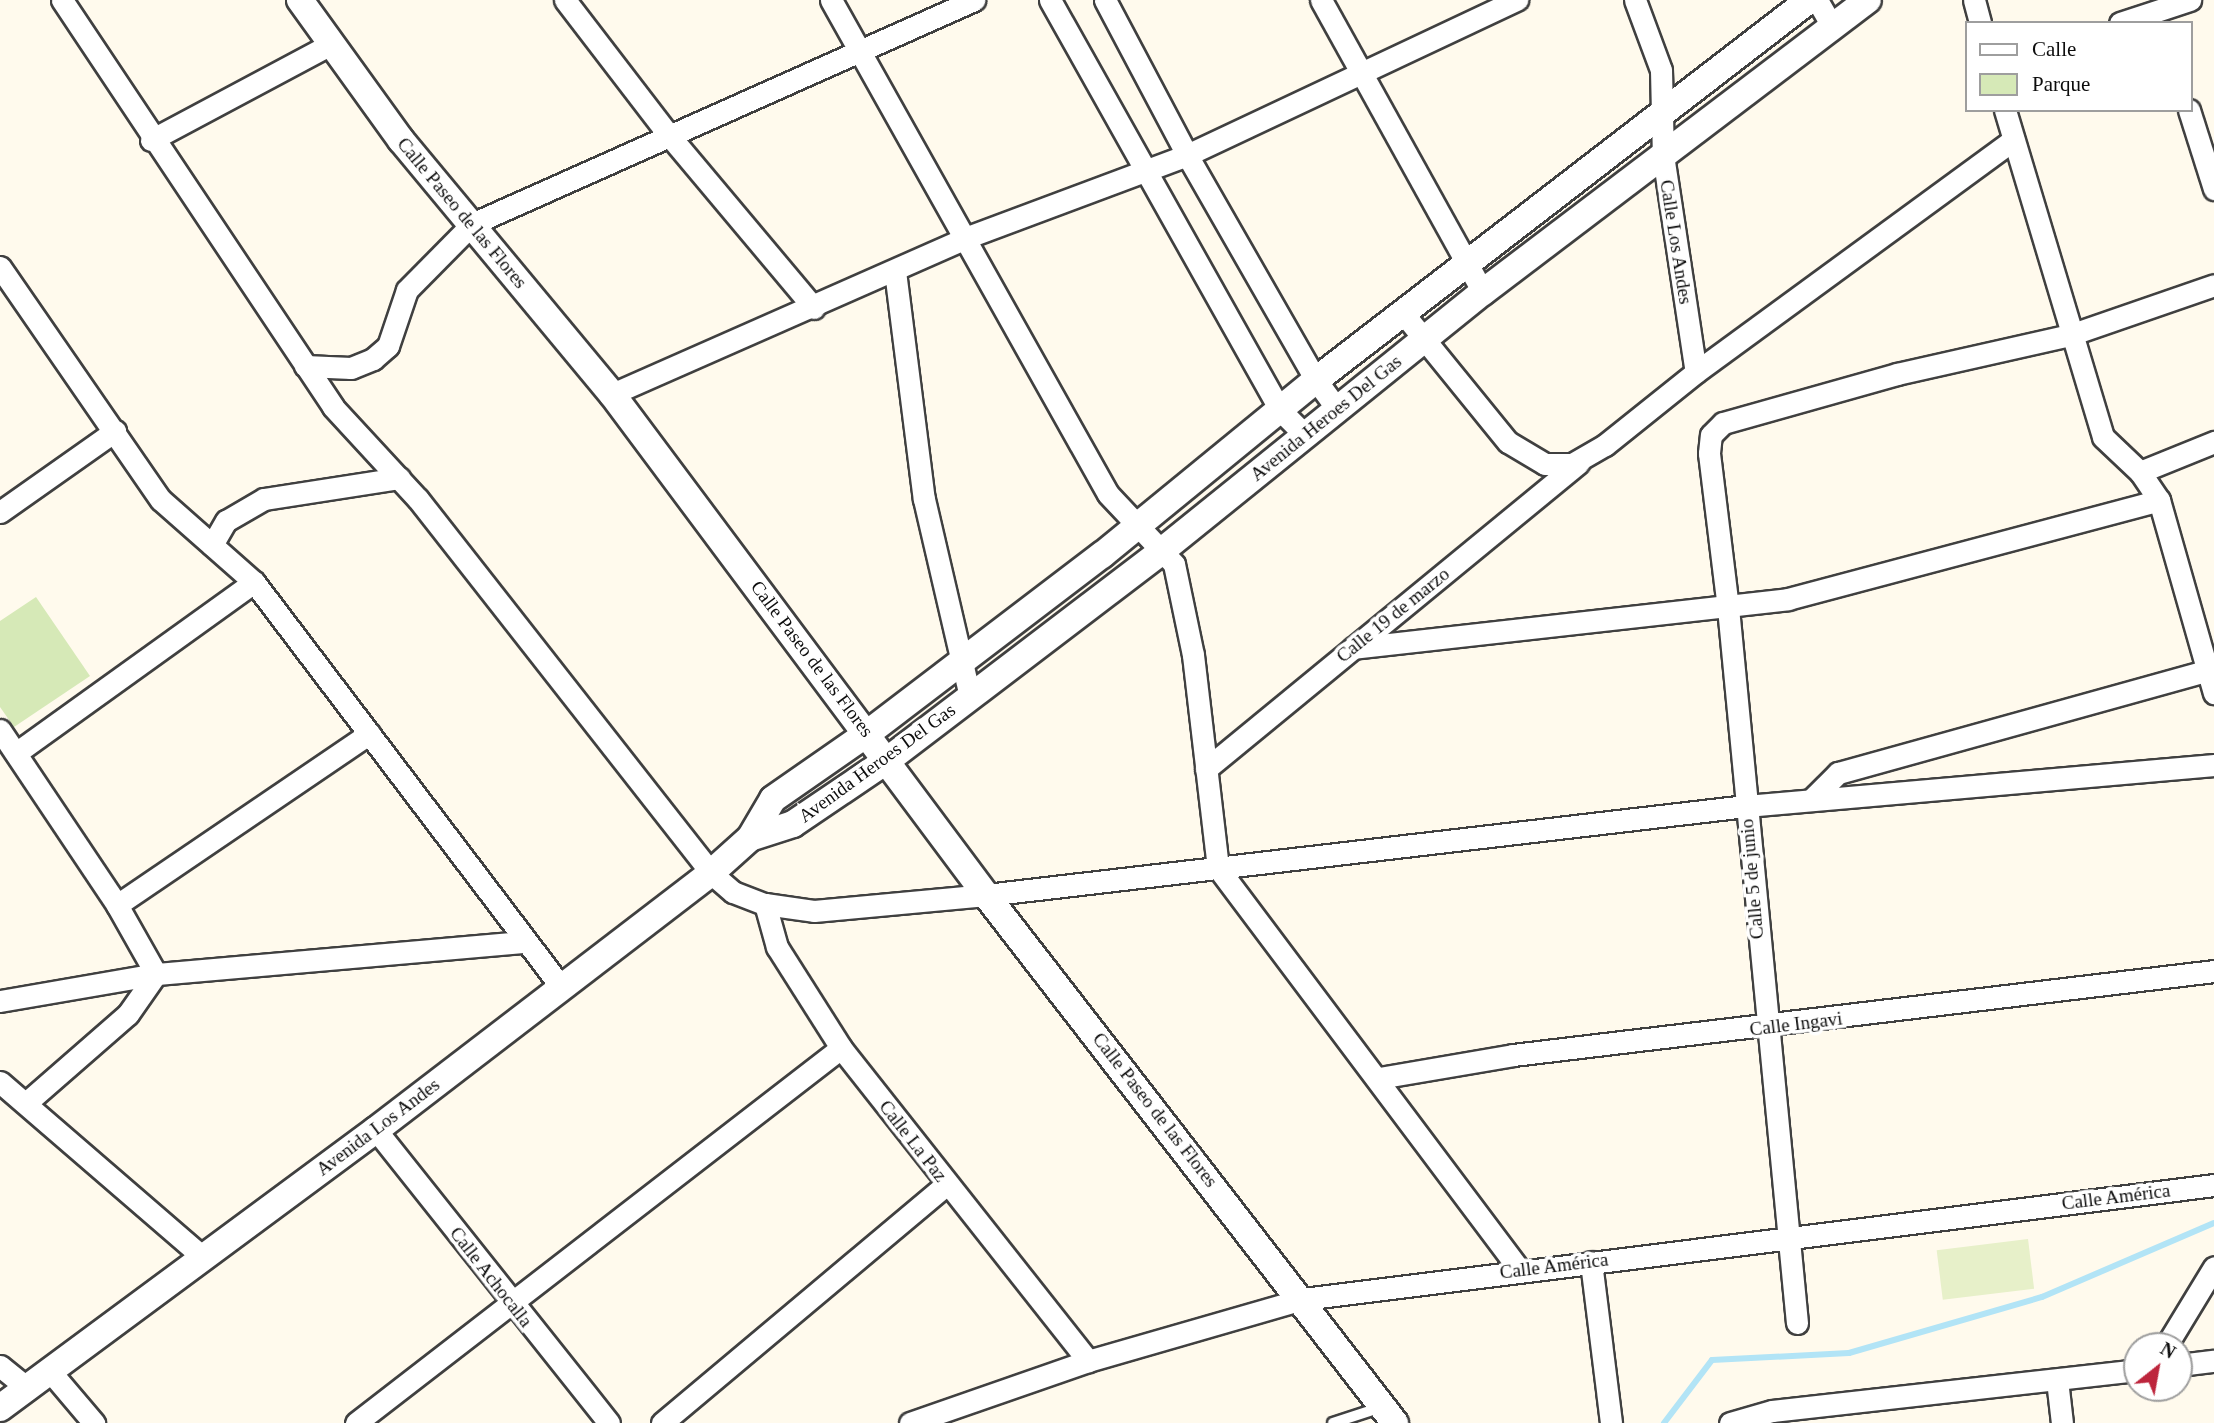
<!DOCTYPE html>
<html>
<head>
<meta charset="utf-8">
<style>
  body { margin:0 }
  #map { position:relative; width:2214px; height:1423px; overflow:hidden; background:#fffaed; font-family:Georgia,serif }
  div>[style] { position:absolute }
  [style*='--x'] { left:calc(var(--x)*1px); top:calc(var(--y)*1px); width:calc(var(--w)*1px); rotate:calc(var(--a)*1deg) }
  .green>* { inset:0; background:#d6e9b7 }
  .pitch>* { inset:0; background:#e7f0c9; transform-origin:0 0 }
  .stream>* { height:6px; margin:-3px; padding:0 3px; transform-origin:3px; border-radius:3px; background:#b2e4f6 }
  .roads { filter:drop-shadow(2px 0 #404040) drop-shadow(-2px 0 #404040) drop-shadow(0 2px #404040) drop-shadow(0 -2px #404040) }
  .service>* { height:10px; margin:-5px; padding:0 5px; transform-origin:5px; border-radius:5px; background:#fff }
  .minor>* { height:21px; margin:-10.5px; padding:0 10.5px; transform-origin:10.5px; border-radius:10.5px; background:#fff }
  .tertiary>* { height:26px; margin:-13px; padding:0 13px; transform-origin:13px; border-radius:13px; background:#fff }
  span { translate:-50% -50%; white-space:nowrap; text-align:center; line-height:1.15; -webkit-text-stroke:7px #fff; paint-order:stroke }
  .street-label { font-size:19px; color:#0d0d0d }
  .legend { position:absolute; left:1965px; top:21px; width:228px; height:91px; box-sizing:border-box; background:#fff; border:2px solid #9e9e9e; margin:0; padding:9px 12px; list-style:none; font-size:21px; color:#0d0d0d }
  .legend li { display:flex; align-items:center; gap:14px; height:35px }
  .legend b { width:35px; border:2px solid #9e9e9e }
  .north { position:absolute; left:2123px; top:1332px; width:70px; height:70px; box-sizing:border-box; background:#fff; border:2px solid #9e9e9e; border-radius:50%; rotate:31deg; font-size:19px; font-weight:700; line-height:28px; text-align:center; color:#0d0d0d }
  .north::after { content:''; display:block; margin:auto; width:24px; height:32px; background:#bd253c; clip-path:polygon(50% 0,100% 100%,50% 72%,0 100%) }
</style>
</head>
<body>
<div id="map">
  <div class="green">
    <i style="clip-path:polygon(36px 597px,90px 676px,14px 727px,0 707px,0 621px)"></i>
  </div>
  <div class="pitch">
    <i style="left:2028px;top:1239px;width:50px;height:92px;rotate:83deg"></i>
  </div>
  <div class="stream">
    <i style="--x:1664;--y:1423;--w:79;--a:-52.7"></i>
    <i style="--x:1712;--y:1360;--w:137;--a:-2.9"></i>
    <i style="--x:1849;--y:1353;--w:201;--a:-16.2"></i>
    <i style="--x:2042;--y:1297;--w:187;--a:-23.3"></i>
  </div>
  <div class="roads">
    <div class="service">
      <i style="--x:1333;--y:1423;--w:52;--a:-18.1"></i>
    </div>
    <div class="minor">
      <i style="--x:62;--y:0;--w:489;--a:56.3"></i>
      <i style="--x:333;--y:407;--w:125;--a:47.3"></i>
      <i style="--x:418;--y:499;--w:475;--a:51.9"></i>
      <i style="--x:711;--y:873;--w:29;--a:41"></i>
      <i style="--x:733;--y:892;--w:34;--a:21"></i>
      <i style="--x:765;--y:904;--w:49;--a:8.1"></i>
      <i style="--x:814;--y:911;--w:173;--a:-5.3"></i>
      <i style="--x:986;--y:895;--w:765;--a:-6.68"></i>
      <i style="--x:1746;--y:806;--w:470;--a:-5"></i>
      <i style="--x:565;--y:0;--w:169;--a:52.5"></i>
      <i style="--x:668;--y:134;--w:227;--a:50"></i>
      <i style="--x:831;--y:0;--w:566;--a:60.72"></i>
      <i style="--x:1108;--y:494;--w:96;--a:46.7"></i>
      <i style="--x:1174;--y:564;--w:93;--a:78.2"></i>
      <i style="--x:1193;--y:655;--w:214;--a:83.3"></i>
      <i style="--x:1218;--y:868;--w:501;--a:53.11"></i>
      <i style="--x:1050;--y:0;--w:470;--a:60.7"></i>
      <i style="--x:1280;--y:410;--w:35;--a:45"></i>
      <i style="--x:1105;--y:0;--w:175;--a:62.1"></i>
      <i style="--x:1187;--y:155;--w:259;--a:60.2"></i>
      <i style="--x:1316;--y:380;--w:36;--a:54"></i>
      <i style="--x:1321;--y:0;--w:334;--a:61"></i>
      <i style="--x:1635;--y:0;--w:75;--a:69.6"></i>
      <i style="--x:1661;--y:70;--w:85;--a:88.7"></i>
      <i style="--x:1663;--y:155;--w:219;--a:81.4"></i>
      <i style="--x:1817;--y:0;--w:30;--a:60"></i>
      <i style="--x:1974;--y:0;--w:24;--a:75"></i>
      <i style="--x:2120;--y:23;--w:74;--a:-18.2"></i>
      <i style="--x:2005;--y:110;--w:341;--a:73.3"></i>
      <i style="--x:2103;--y:437;--w:51;--a:43.4"></i>
      <i style="--x:2140;--y:472;--w:34;--a:56"></i>
      <i style="--x:2159;--y:500;--w:201;--a:74.1"></i>
      <i style="--x:2189;--y:110;--w:83;--a:72.4"></i>
      <i style="--x:151;--y:140;--w:204;--a:-28.1"></i>
      <i style="--x:0;--y:267;--w:283;--a:55.4"></i>
      <i style="--x:161;--y:500;--w:124;--a:41.4"></i>
      <i style="--x:254;--y:582;--w:510;--a:52.82"></i>
      <i style="--x:895;--y:271;--w:230;--a:82.8"></i>
      <i style="--x:924;--y:499;--w:202;--a:76.9"></i>
      <i style="--x:1403;--y:313;--w:166;--a:50.9"></i>
      <i style="--x:1508;--y:442;--w:43;--a:30.7"></i>
      <i style="--x:1545;--y:464;--w:27;--a:0"></i>
      <i style="--x:1572;--y:464;--w:38;--a:-30"></i>
      <i style="--x:1605;--y:445;--w:117;--a:-38.7"></i>
      <i style="--x:1696;--y:372;--w:393;--a:-36.2"></i>
      <i style="--x:305;--y:366;--w:46;--a:2.5"></i>
      <i style="--x:351;--y:368;--w:24;--a:-22"></i>
      <i style="--x:373;--y:359;--w:20;--a:-41"></i>
      <i style="--x:388;--y:346;--w:59;--a:-71.3"></i>
      <i style="--x:407;--y:290;--w:93;--a:-45.4"></i>
      <i style="--x:472;--y:224;--w:550;--a:-24.05"></i>
      <i style="--x:612;--y:394;--w:389;--a:-23.8"></i>
      <i style="--x:968;--y:237;--w:234;--a:-20.5"></i>
      <i style="--x:1187;--y:155;--w:365;--a:-25.2"></i>
      <i style="--x:2140;--y:472;--w:80;--a:-22.1"></i>
      <i style="--x:0;--y:512;--w:141;--a:-35.2"></i>
      <i style="--x:212;--y:545;--w:28;--a:-60"></i>
      <i style="--x:226;--y:521;--w:44;--a:-30.1"></i>
      <i style="--x:264;--y:499;--w:137;--a:-8.8"></i>
      <i style="--x:1353;--y:648;--w:438;--a:-6.4"></i>
      <i style="--x:1788;--y:599;--w:384;--a:-14.9"></i>
      <i style="--x:0;--y:730;--w:211;--a:56.2"></i>
      <i style="--x:117;--y:905;--w:79;--a:60.5"></i>
      <i style="--x:156;--y:974;--w:49;--a:125"></i>
      <i style="--x:128;--y:1014;--w:135;--a:138.9"></i>
      <i style="--x:16;--y:753;--w:293;--a:-35.7"></i>
      <i style="--x:1206;--y:769;--w:482;--a:-39.4"></i>
      <i style="--x:1812;--y:799;--w:37;--a:-45"></i>
      <i style="--x:1838;--y:773;--w:390;--a:-15.5"></i>
      <i style="--x:765;--y:904;--w:45;--a:74.4"></i>
      <i style="--x:777;--y:947;--w:120;--a:57.6"></i>
      <i style="--x:841;--y:1048;--w:399;--a:51.7"></i>
      <i style="--x:117;--y:905;--w:305;--a:-34.2"></i>
      <i style="--x:0;--y:1001;--w:158;--a:-9.8"></i>
      <i style="--x:156;--y:974;--w:369;--a:-5"></i>
      <i style="--x:1379;--y:1078;--w:136;--a:-9.7"></i>
      <i style="--x:1513;--y:1055;--w:706;--a:-6.83"></i>
      <i style="--x:0;--y:1082;--w:268;--a:40.8"></i>
      <i style="--x:376;--y:1130;--w:374;--a:51.5"></i>
      <i style="--x:1591;--y:1262;--w:162;--a:82.9"></i>
      <i style="--x:1797;--y:1323;--w:718;--a:-95.51"></i>
      <i style="--x:1728;--y:608;--w:156;--a:-97"></i>
      <i style="--x:1709;--y:453;--w:18;--a:-84"></i>
      <i style="--x:1711;--y:435;--w:17;--a:-45"></i>
      <i style="--x:1723;--y:423;--w:181;--a:-15.7"></i>
      <i style="--x:1897;--y:374;--w:177;--a:-12.7"></i>
      <i style="--x:2070;--y:335;--w:152;--a:-19.1"></i>
      <i style="--x:2166;--y:1346;--w:92;--a:-58.7"></i>
      <i style="--x:2179;--y:1365;--w:35;--a:-7"></i>
      <i style="--x:0;--y:1366;--w:33;--a:39"></i>
      <i style="--x:49;--y:1370;--w:70;--a:49.7"></i>
      <i style="--x:2057;--y:1380;--w:43;--a:83.4"></i>
      <i style="--x:356;--y:1423;--w:613;--a:-37.71"></i>
      <i style="--x:662;--y:1423;--w:372;--a:-40"></i>
      <i style="--x:910;--y:1423;--w:188;--a:-19.2"></i>
      <i style="--x:1088;--y:1361;--w:224;--a:-16.1"></i>
      <i style="--x:1303;--y:1299;--w:918;--a:-7.13"></i>
      <i style="--x:1730;--y:1423;--w:44;--a:-15.9"></i>
      <i style="--x:1772;--y:1411;--w:367;--a:-6.4"></i>
    </div>
    <div class="tertiary">
      <i style="--x:300;--y:0;--w:173;--a:54.2"></i>
      <i style="--x:401;--y:140;--w:330;--a:50.3"></i>
      <i style="--x:612;--y:394;--w:625;--a:53.26"></i>
      <i style="--x:986;--y:895;--w:668;--a:52.24"></i>
      <i style="--x:750;--y:838;--w:45;--a:-18"></i>
      <i style="--x:793;--y:824;--w:116;--a:-34.1"></i>
      <i style="--x:889;--y:759;--w:345;--a:-37.3"></i>
      <i style="--x:1163;--y:550;--w:411;--a:-38.9"></i>
      <i style="--x:1483;--y:292;--w:483;--a:-37.2"></i>
      <i style="--x:0;--y:1408;--w:468;--a:-36.5"></i>
      <i style="--x:376;--y:1130;--w:422;--a:-37.5"></i>
      <i style="--x:711;--y:873;--w:52;--a:-41.9"></i>
      <i style="--x:750;--y:838;--w:45;--a:-59.5"></i>
      <i style="--x:773;--y:799;--w:116;--a:-34.8"></i>
      <i style="--x:868;--y:733;--w:294;--a:-37.3"></i>
      <i style="--x:1102;--y:555;--w:276;--a:-39.3"></i>
      <i style="--x:1316;--y:380;--w:622;--a:-37.62"></i>
    </div>
  </div>
  <div class="street-label">
    <span style="left:462px;top:213px;rotate:50deg">Calle Paseo de las Flores</span>
    <span style="left:1676px;top:242px;rotate:81deg">Calle Los Andes</span>
    <span style="left:1326px;top:418px;rotate:-39deg">Avenida Heroes Del Gas</span>
    <span style="left:1393px;top:615px;rotate:-39deg">Calle 19 de marzo</span>
    <span style="left:812px;top:659px;rotate:53deg">Calle Paseo de las Flores</span>
    <span style="left:877px;top:763px;rotate:-36deg">Avenida Heroes Del Gas</span>
    <span style="left:1752px;top:879px;rotate:-95deg">Calle 5 de junio</span>
    <span style="left:1796px;top:1024px;rotate:-7deg">Calle Ingavi</span>
    <span style="left:1155px;top:1110px;rotate:52deg">Calle Paseo de las Flores</span>
    <span style="left:378px;top:1127px;rotate:-37deg">Avenida Los Andes</span>
    <span style="left:913px;top:1141px;rotate:52deg">Calle La Paz</span>
    <span style="left:2116px;top:1197px;rotate:-7deg">Calle América</span>
    <span style="left:1554px;top:1266px;rotate:-7deg">Calle América</span>
    <span style="left:491px;top:1277px;rotate:52deg">Calle Achocalla</span>
  </div>
  <ul class="legend">
  <li><b style="height:9px;background:#fff"></b>Calle</li>
  <li><b style="height:19px;background:#d6e9b7"></b>Parque</li>
  </ul>
  <div class="north">N</div>
</div>
</body>
</html>
